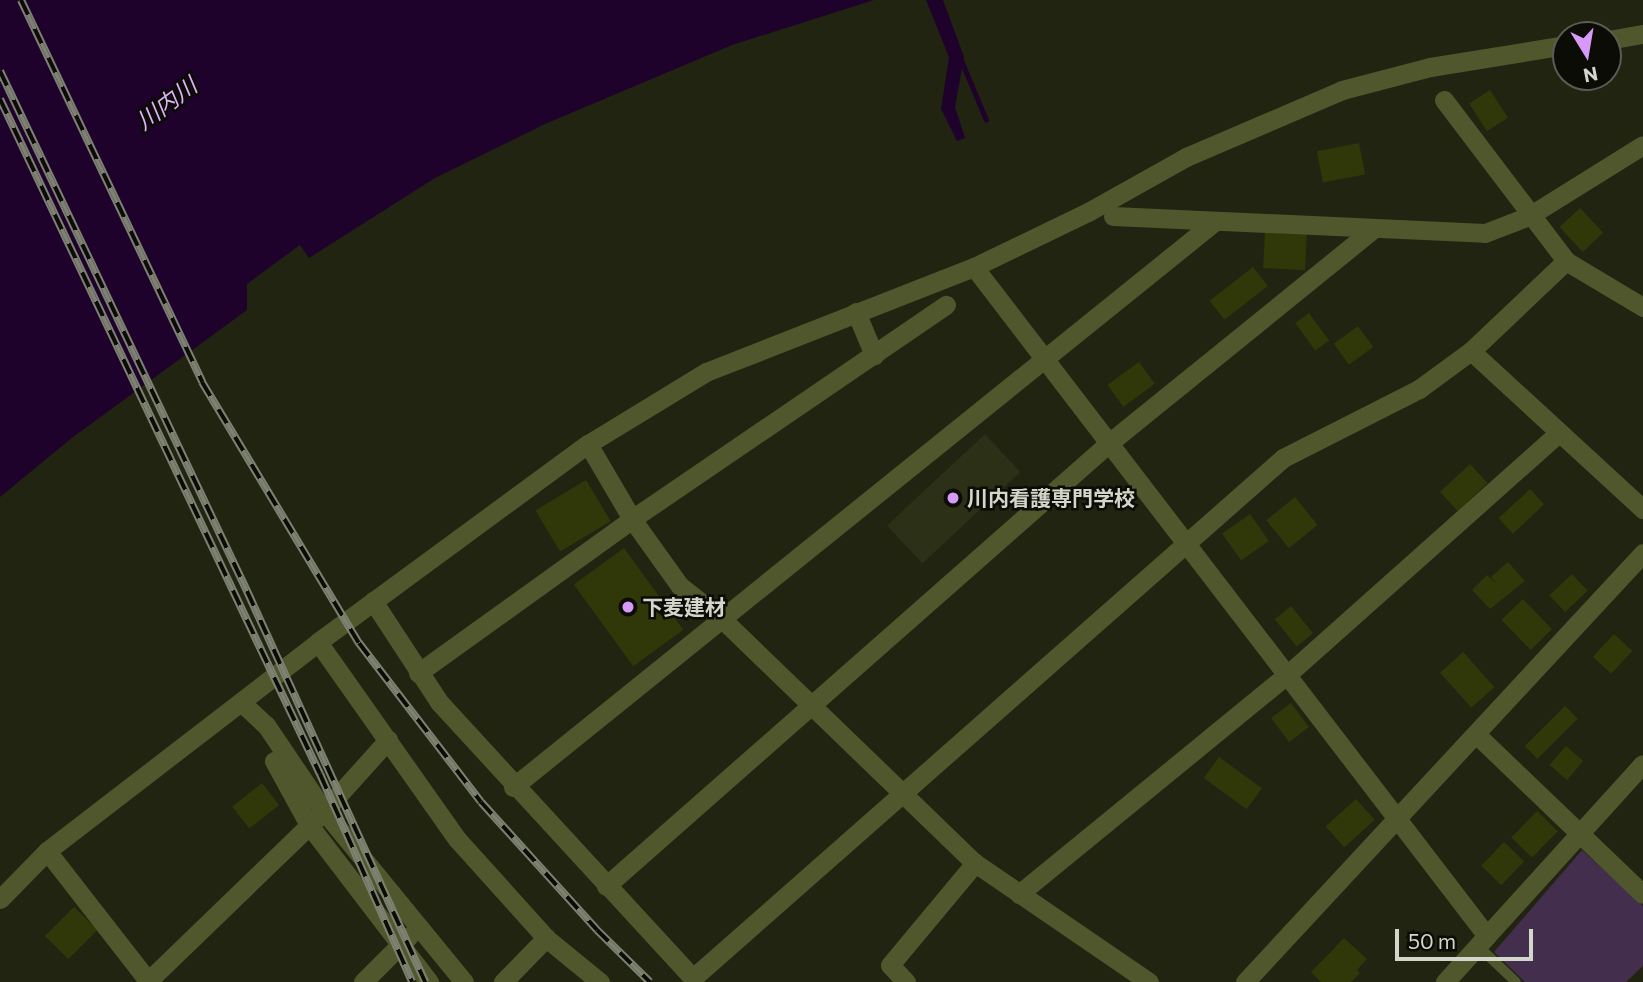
<!DOCTYPE html>
<html>
<head>
<meta charset="utf-8">
<style>
  body { margin:0 }
  #map { position:relative; width:1643px; height:982px; overflow:hidden; background:#202410; font-family:Commissioner,"Noto Sans JP",sans-serif }
  div>[style] { position:absolute }
  [style*='--x'] { left:calc(var(--x)*1px); top:calc(var(--y)*1px); width:calc(var(--w)*1px); rotate:calc(var(--a)*1deg) }
  .built>* { inset:0; background:#2c3016; transform-origin:0 0 }
  .green>* { inset:0; background:#432e4e }
  .water>* { inset:0; background:#1e022b }
  .stream>* { height:5px; margin:-2.5px; padding:0 2.5px; transform-origin:2.5px; border-radius:2.5px; background:#1e022b }
  .building>* { inset:0; background:#303709; transform-origin:0 0 }
  .service>* { height:10px; margin:-5px; padding:0 5px; transform-origin:5px; border-radius:5px; background:#50572d }
  .minor>* { height:19px; margin:-9.5px; padding:0 9.5px; transform-origin:9.5px; border-radius:9.5px; background:#50572d }
  .tertiary>* { height:19px; margin:-9.5px; padding:0 9.5px; transform-origin:9.5px; border-radius:9.5px; background:#50572d }
  .rail>* { height:8px; margin-top:-4px; transform-origin:0; background:repeating-linear-gradient(90deg,#0b0c05 0 16px,#7d8171 0 32px); box-sizing:border-box; border-block:2px solid #7d8171 }
  .dots>* { width:19px; height:19px; translate:-50% -50%; box-sizing:border-box; border:4px solid #0b0c05; border-radius:50% }
  span { translate:-50% -50%; white-space:nowrap; text-align:center; line-height:1.15; -webkit-text-stroke:5px #0b0c05; paint-order:stroke }
  .poi-label { font-size:21px; color:#d3d6ca; font-weight:700 }
  .left { translate:0 -50%; text-align:left }
  .water-label { font-size:23px; color:#e0b1fa; font-style:italic }
  .north { position:absolute; left:1552px; top:21px; width:70px; height:70px; box-sizing:border-box; background:#0b0c05; border:2px solid #5b5d54; border-radius:50%; rotate:169deg; font-size:19px; font-weight:700; line-height:28px; text-align:center; color:#d3d6ca }
  .north::after { content:''; display:block; margin:auto; width:24px; height:32px; background:#d89af8; clip-path:polygon(50% 0,100% 100%,50% 72%,0 100%) }
  .scale { position:absolute; left:1395px; top:929px; width:138px; height:32px; box-sizing:border-box; border:4px solid #d3d6ca; border-top:0; padding-left:9px; font-size:21px; line-height:24px; white-space:nowrap; color:#d3d6ca; -webkit-text-stroke:5px #0b0c05; paint-order:stroke }
</style>
</head>
<body>
<div id="map">
  <div class="built">
    <i style="left:985px;top:434px;width:52px;height:134px;rotate:47deg"></i>
  </div>
  <div class="green">
    <i style="clip-path:polygon(1582px 850px,1643px 906px,1643px 966px,1626px 982px,1525px 982px,1494px 952px)"></i>
  </div>
  <div class="water">
    <i style="clip-path:polygon(0 0,874px 0,732px 45px,545px 124px,435px 178px,309px 258px,300px 245px,247px 284px,247px 310px,73px 437px,0 497px)"></i>
    <i style="clip-path:polygon(926px 0,943px 0,964px 57px,955px 107px,965px 138px,957px 141px,941px 109px,949px 57px)"></i>
  </div>
  <div class="stream">
    <i style="--x:960;--y:58;--w:67;--a:67.2"></i>
  </div>
  <div class="building">
    <i style="left:1490px;top:90px;width:33px;height:25px;rotate:57deg"></i>
    <i style="left:1359px;top:143px;width:32px;height:43px;rotate:79deg"></i>
    <i style="left:1580px;top:208px;width:34px;height:28px;rotate:47deg"></i>
    <i style="left:1265px;top:231px;width:42px;height:37px;rotate:3deg"></i>
    <i style="left:1253px;top:267px;width:24px;height:55px;rotate:52deg"></i>
    <i style="left:1309px;top:313px;width:34px;height:17px;rotate:54deg"></i>
    <i style="left:1358px;top:326px;width:26px;height:30px;rotate:54deg"></i>
    <i style="left:1139px;top:362px;width:27px;height:39px;rotate:54deg"></i>
    <i style="left:1470px;top:464px;width:26px;height:41px;rotate:47deg"></i>
    <i style="left:586px;top:480px;width:48px;height:59px;rotate:59deg"></i>
    <i style="left:1530px;top:489px;width:21px;height:43px;rotate:47deg"></i>
    <i style="left:1295px;top:497px;width:36px;height:37px;rotate:51deg"></i>
    <i style="left:1250px;top:514px;width:33px;height:34px;rotate:55deg"></i>
    <i style="left:624px;top:548px;width:101px;height:62px;rotate:54deg"></i>
    <i style="clip-path:polygon(1508px 562px,1525px 581px,1490px 609px,1472px 590px,1487px 575px,1497px 584px,1491px 577px)"></i>
    <i style="left:1572px;top:574px;width:23px;height:31px;rotate:47deg"></i>
    <i style="left:1523px;top:599px;width:42px;height:30px;rotate:46deg"></i>
    <i style="left:1291px;top:606px;width:35px;height:21px;rotate:51deg"></i>
    <i style="left:1614px;top:634px;width:25px;height:31px;rotate:43deg"></i>
    <i style="left:1463px;top:652px;width:47px;height:31px;rotate:48deg"></i>
    <i style="left:1291px;top:703px;width:30px;height:25px;rotate:53deg"></i>
    <i style="left:1565px;top:706px;width:18px;height:57px;rotate:45deg"></i>
    <i style="left:1566px;top:746px;width:23px;height:25px;rotate:41deg"></i>
    <i style="left:1219px;top:757px;width:53px;height:26px;rotate:36deg"></i>
    <i style="left:262px;top:783px;width:28px;height:38px;rotate:52deg"></i>
    <i style="left:1356px;top:799px;width:28px;height:41px;rotate:48deg"></i>
    <i style="left:1537px;top:811px;width:29px;height:37px;rotate:44deg"></i>
    <i style="left:1504px;top:842px;width:28px;height:33px;rotate:44deg"></i>
    <i style="left:74px;top:907px;width:33px;height:41px;rotate:45deg"></i>
    <i style="clip-path:polygon(1344px 938px,1367px 959px,1357px 970px,1360px 973px,1351px 982px,1321px 982px,1311px 972px)"></i>
  </div>
  <div class="service">
    <i style="--x:1478;--y:946;--w:52;--a:43.5"></i>
  </div>
  <div class="minor">
    <i style="--x:1444;--y:100;--w:202;--a:52.8"></i>
    <i style="--x:1566;--y:261;--w:90;--a:30.9"></i>
    <i style="--x:1113;--y:216;--w:372;--a:2.6"></i>
    <i style="--x:1485;--y:233;--w:47;--a:-21.1"></i>
    <i style="--x:1529;--y:216;--w:134;--a:-31.9"></i>
    <i style="--x:974;--y:267;--w:843;--a:52.52"></i>
    <i style="--x:856;--y:312;--w:47;--a:67.3"></i>
    <i style="--x:1471;--y:351;--w:234;--a:42.6"></i>
    <i style="--x:588;--y:444;--w:87;--a:59.6"></i>
    <i style="--x:632;--y:519;--w:82;--a:54.4"></i>
    <i style="--x:680;--y:586;--w:52;--a:38"></i>
    <i style="--x:721;--y:618;--w:353;--a:44"></i>
    <i style="--x:975;--y:863;--w:211;--a:34.4"></i>
    <i style="--x:373;--y:601;--w:121;--a:56.8"></i>
    <i style="--x:439;--y:702;--w:375;--a:47.4"></i>
    <i style="--x:693;--y:978;--w:786;--a:-41.39"></i>
    <i style="--x:1283;--y:458;--w:153;--a:-26.9"></i>
    <i style="--x:1419;--y:389;--w:64;--a:-36.2"></i>
    <i style="--x:1471;--y:351;--w:131;--a:-43.5"></i>
    <i style="--x:318;--y:642;--w:241;--a:54.8"></i>
    <i style="--x:457;--y:839;--w:133;--a:48"></i>
    <i style="--x:546;--y:938;--w:70;--a:39.2"></i>
    <i style="--x:418;--y:673;--w:264;--a:-35.7"></i>
    <i style="--x:632;--y:519;--w:380;--a:-34.3"></i>
    <i style="--x:241;--y:702;--w:34;--a:43"></i>
    <i style="--x:266;--y:725;--w:104;--a:56"></i>
    <i style="--x:324;--y:811;--w:221;--a:50.7"></i>
    <i style="--x:1478;--y:736;--w:228;--a:43.8"></i>
    <i style="--x:274;--y:761;--w:73;--a:61.3"></i>
    <i style="--x:309;--y:825;--w:198;--a:52.6"></i>
    <i style="--x:513;--y:787;--w:899;--a:-38.86"></i>
    <i style="--x:606;--y:886;--w:670;--a:-41.37"></i>
    <i style="--x:1109;--y:443;--w:337;--a:-39"></i>
    <i style="--x:1019;--y:894;--w:348;--a:-39.3"></i>
    <i style="--x:1288;--y:674;--w:361;--a:-41.7"></i>
    <i style="--x:147;--y:982;--w:246;--a:-44"></i>
    <i style="--x:324;--y:811;--w:96;--a:-48"></i>
    <i style="--x:363;--y:982;--w:65;--a:-45"></i>
    <i style="--x:503;--y:982;--w:62;--a:-45.7"></i>
    <i style="--x:906;--y:982;--w:23;--a:-133"></i>
    <i style="--x:890;--y:965;--w:133;--a:-50.2"></i>
    <i style="--x:1245;--y:982;--w:585;--a:-47.15"></i>
  </div>
  <div class="tertiary">
    <i style="--x:1608;--y:40;--w:36;--a:-10"></i>
    <i style="--x:47;--y:851;--w:166;--a:52.1"></i>
    <i style="--x:0;--y:899;--w:67;--a:-45.6"></i>
    <i style="--x:47;--y:851;--w:342;--a:-37.6"></i>
    <i style="--x:318;--y:642;--w:335;--a:-36.3"></i>
    <i style="--x:588;--y:444;--w:138;--a:-31.4"></i>
    <i style="--x:706;--y:372;--w:288;--a:-21.4"></i>
    <i style="--x:974;--y:267;--w:127;--a:-25.8"></i>
    <i style="--x:1088;--y:212;--w:112;--a:-29.3"></i>
    <i style="--x:1186;--y:157;--w:170;--a:-23.2"></i>
    <i style="--x:1342;--y:90;--w:91;--a:-14.6"></i>
    <i style="--x:1430;--y:67;--w:138;--a:-9.2"></i>
    <i style="--x:1445;--y:982;--w:294;--a:-47.8"></i>
  </div>
  <div class="rail">
    <i style="--x:21;--y:0;--w:423;--a:64.6"></i>
    <i style="--x:202;--y:382;--w:305;--a:59"></i>
    <i style="--x:359;--y:643;--w:200;--a:52.5"></i>
    <i style="--x:481;--y:802;--w:173;--a:47.8"></i>
    <i style="--x:597;--y:930;--w:74;--a:44.5"></i>
    <i style="--x:0;--y:71;--w:576;--a:64.59"></i>
    <i style="--x:247;--y:591;--w:430;--a:65.5"></i>
    <i style="--x:0;--y:99;--w:747;--a:64.64"></i>
    <i style="--x:320;--y:774;--w:227;--a:66.1"></i>
  </div>
  <div class="dots">
    <i style="left:953px;top:498px;background:#d89af8"></i>
    <i style="left:628px;top:607px;background:#d89af8"></i>
  </div>
  <div class="poi-label">
    <span class="left" style="left:967px;top:498px">川内看護専門学校</span>
    <span class="left" style="left:642px;top:607px">下麦建材</span>
  </div>
  <div class="water-label">
    <span style="left:166px;top:103px;rotate:-37deg">川内川</span>
  </div>
  <div class="north">N</div>
  <div class="scale">50 m</div>
</div>
</body>
</html>
